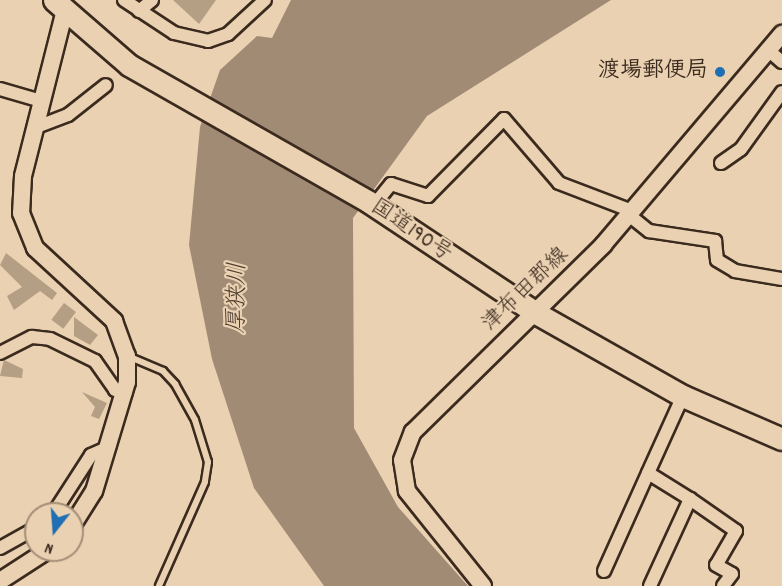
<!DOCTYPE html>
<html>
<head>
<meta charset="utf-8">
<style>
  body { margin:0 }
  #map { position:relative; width:782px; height:586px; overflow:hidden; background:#ead1b2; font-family:Dekko,"Klee One",sans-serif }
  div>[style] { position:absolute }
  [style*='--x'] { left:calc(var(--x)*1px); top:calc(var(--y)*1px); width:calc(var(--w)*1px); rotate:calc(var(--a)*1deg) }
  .water>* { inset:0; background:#a18b74 }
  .building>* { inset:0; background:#b49e84; transform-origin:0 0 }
  .roads { filter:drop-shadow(2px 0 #3b2a1e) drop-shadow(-2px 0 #3b2a1e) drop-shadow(0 2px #3b2a1e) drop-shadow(0 -2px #3b2a1e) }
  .lane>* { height:6px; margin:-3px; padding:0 3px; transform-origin:3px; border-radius:3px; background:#ead1b2 }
  .street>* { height:12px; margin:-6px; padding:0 6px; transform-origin:6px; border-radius:6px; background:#ead1b2 }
  .secondary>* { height:16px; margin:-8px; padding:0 8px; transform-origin:8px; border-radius:8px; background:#ead1b2 }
  .highway>* { height:21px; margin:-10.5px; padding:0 10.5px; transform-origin:10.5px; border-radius:10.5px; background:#ead1b2 }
  .dots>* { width:16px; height:16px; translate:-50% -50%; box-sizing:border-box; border:3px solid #ead1b2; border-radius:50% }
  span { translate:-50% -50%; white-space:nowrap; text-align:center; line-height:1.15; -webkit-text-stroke:4.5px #ead1b2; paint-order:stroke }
  .poi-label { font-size:22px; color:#3b2a1e; font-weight:700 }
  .right { translate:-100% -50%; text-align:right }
  .street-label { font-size:22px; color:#3b2a1e }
  .water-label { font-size:24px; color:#4f3d2f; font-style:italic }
  .north { position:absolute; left:24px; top:502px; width:60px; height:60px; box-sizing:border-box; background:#ead1b2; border:2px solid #a48e77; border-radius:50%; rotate:197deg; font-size:16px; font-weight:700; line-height:24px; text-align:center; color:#3b2a1e }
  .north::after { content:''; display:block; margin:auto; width:21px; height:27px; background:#1f6fb2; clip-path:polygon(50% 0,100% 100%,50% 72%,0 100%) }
</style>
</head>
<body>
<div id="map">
  <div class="water">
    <i style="clip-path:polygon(291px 0,611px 0,427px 116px,353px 218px,354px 428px,398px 507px,468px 586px,324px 586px,254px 488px,212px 359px,189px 245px,200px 127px,220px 70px,257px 36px,272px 38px)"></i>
  </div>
  <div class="building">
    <i style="clip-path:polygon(173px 0,216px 0,199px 24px)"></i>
    <i style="clip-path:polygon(6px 253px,57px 293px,52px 300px,40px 291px,14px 310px,7px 296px,22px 287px,0 265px)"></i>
    <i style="left:64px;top:303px;width:15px;height:21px;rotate:37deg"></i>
    <i style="clip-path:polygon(74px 317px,98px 335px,90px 345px,74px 336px)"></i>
    <i style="clip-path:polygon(4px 360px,23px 369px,22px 378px,0 376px)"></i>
    <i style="clip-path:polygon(82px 392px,107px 403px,99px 419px,91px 416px,95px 407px)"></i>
  </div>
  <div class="roads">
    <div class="lane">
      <i style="--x:130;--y:357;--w:36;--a:23"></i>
      <i style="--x:163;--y:371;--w:18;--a:47"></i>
      <i style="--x:175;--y:384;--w:41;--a:60.9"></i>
      <i style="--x:195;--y:420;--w:44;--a:72.8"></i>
      <i style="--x:208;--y:462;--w:20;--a:99"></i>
      <i style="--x:205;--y:482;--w:114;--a:113.9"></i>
    </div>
    <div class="street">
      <i style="--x:124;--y:0;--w:60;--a:33.4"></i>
      <i style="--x:174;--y:33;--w:35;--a:13"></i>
      <i style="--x:208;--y:41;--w:21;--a:-19"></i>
      <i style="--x:228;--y:34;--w:50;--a:-42.6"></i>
      <i style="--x:139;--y:11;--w:17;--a:-40"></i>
      <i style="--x:767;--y:49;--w:20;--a:41"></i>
      <i style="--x:0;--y:89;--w:43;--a:16.3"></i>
      <i style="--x:34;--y:128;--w:36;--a:-21"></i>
      <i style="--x:68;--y:115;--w:48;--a:-38.3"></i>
      <i style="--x:721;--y:163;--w:24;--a:-35"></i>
      <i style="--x:741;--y:149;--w:70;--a:-54.3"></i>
      <i style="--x:374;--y:205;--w:27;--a:-51"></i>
      <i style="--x:391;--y:184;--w:39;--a:18"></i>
      <i style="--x:428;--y:196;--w:108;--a:-45.4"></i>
      <i style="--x:504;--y:119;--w:84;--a:49.3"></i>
      <i style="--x:559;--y:183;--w:78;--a:21"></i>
      <i style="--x:629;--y:215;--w:26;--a:39"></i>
      <i style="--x:649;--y:231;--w:67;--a:8.6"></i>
      <i style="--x:715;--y:241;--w:19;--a:84"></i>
      <i style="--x:717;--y:260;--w:21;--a:31"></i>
      <i style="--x:735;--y:271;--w:48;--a:9.7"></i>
      <i style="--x:0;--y:353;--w:36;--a:-27"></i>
      <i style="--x:32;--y:337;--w:18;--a:6"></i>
      <i style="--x:50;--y:339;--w:50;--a:26.1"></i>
      <i style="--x:95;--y:361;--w:35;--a:55"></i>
      <i style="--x:115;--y:390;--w:11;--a:15"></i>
      <i style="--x:690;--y:499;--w:56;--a:34.8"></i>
      <i style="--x:736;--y:531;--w:39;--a:120"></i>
      <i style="--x:716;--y:565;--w:18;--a:29"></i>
      <i style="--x:732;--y:574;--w:15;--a:127"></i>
      <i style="--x:53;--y:514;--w:70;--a:-57.2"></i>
      <i style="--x:91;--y:455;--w:20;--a:-24"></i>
      <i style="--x:0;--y:548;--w:41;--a:-29.1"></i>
      <i style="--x:604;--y:571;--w:107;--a:-65.8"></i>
      <i style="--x:650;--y:586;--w:96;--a:-65.3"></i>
      <i style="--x:690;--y:499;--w:49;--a:-148.2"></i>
      <i style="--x:648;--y:473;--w:85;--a:-65.6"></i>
    </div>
    <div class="secondary">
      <i style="--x:65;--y:10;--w:171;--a:104.2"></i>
      <i style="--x:23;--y:176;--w:37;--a:93"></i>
      <i style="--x:21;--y:213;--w:38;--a:68"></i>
      <i style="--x:35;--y:248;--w:108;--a:42.7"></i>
      <i style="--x:114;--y:321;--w:37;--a:70"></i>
      <i style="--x:127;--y:356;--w:26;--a:90"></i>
      <i style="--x:127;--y:382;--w:114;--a:106.8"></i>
      <i style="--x:94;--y:491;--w:41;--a:122.2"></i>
      <i style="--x:0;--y:581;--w:57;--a:-32.9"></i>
      <i style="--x:483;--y:586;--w:122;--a:-128.7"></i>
      <i style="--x:407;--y:491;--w:31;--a:-99"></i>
      <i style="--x:402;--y:460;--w:30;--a:-69"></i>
      <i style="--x:413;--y:432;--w:267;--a:-44.5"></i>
      <i style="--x:603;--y:245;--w:277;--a:-49.7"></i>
    </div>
    <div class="highway">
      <i style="--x:54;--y:0;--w:99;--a:40.9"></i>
      <i style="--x:129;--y:65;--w:276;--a:29.7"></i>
      <i style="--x:369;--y:202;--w:201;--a:33.6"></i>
      <i style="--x:536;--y:313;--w:169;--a:29.5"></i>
      <i style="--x:683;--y:396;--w:108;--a:23.5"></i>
    </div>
  </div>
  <div class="dots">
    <i style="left:720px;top:72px;background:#1f6fb2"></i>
  </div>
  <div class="poi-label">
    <span class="right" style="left:708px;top:72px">渡場郵便局</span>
  </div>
  <div class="street-label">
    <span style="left:411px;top:231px;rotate:34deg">国道190号</span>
    <span style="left:526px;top:290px;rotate:-44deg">津布田郡線</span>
  </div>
  <div class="water-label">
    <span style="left:239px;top:298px;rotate:-89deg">厚狭川</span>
  </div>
  <div class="north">N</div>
</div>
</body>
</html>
